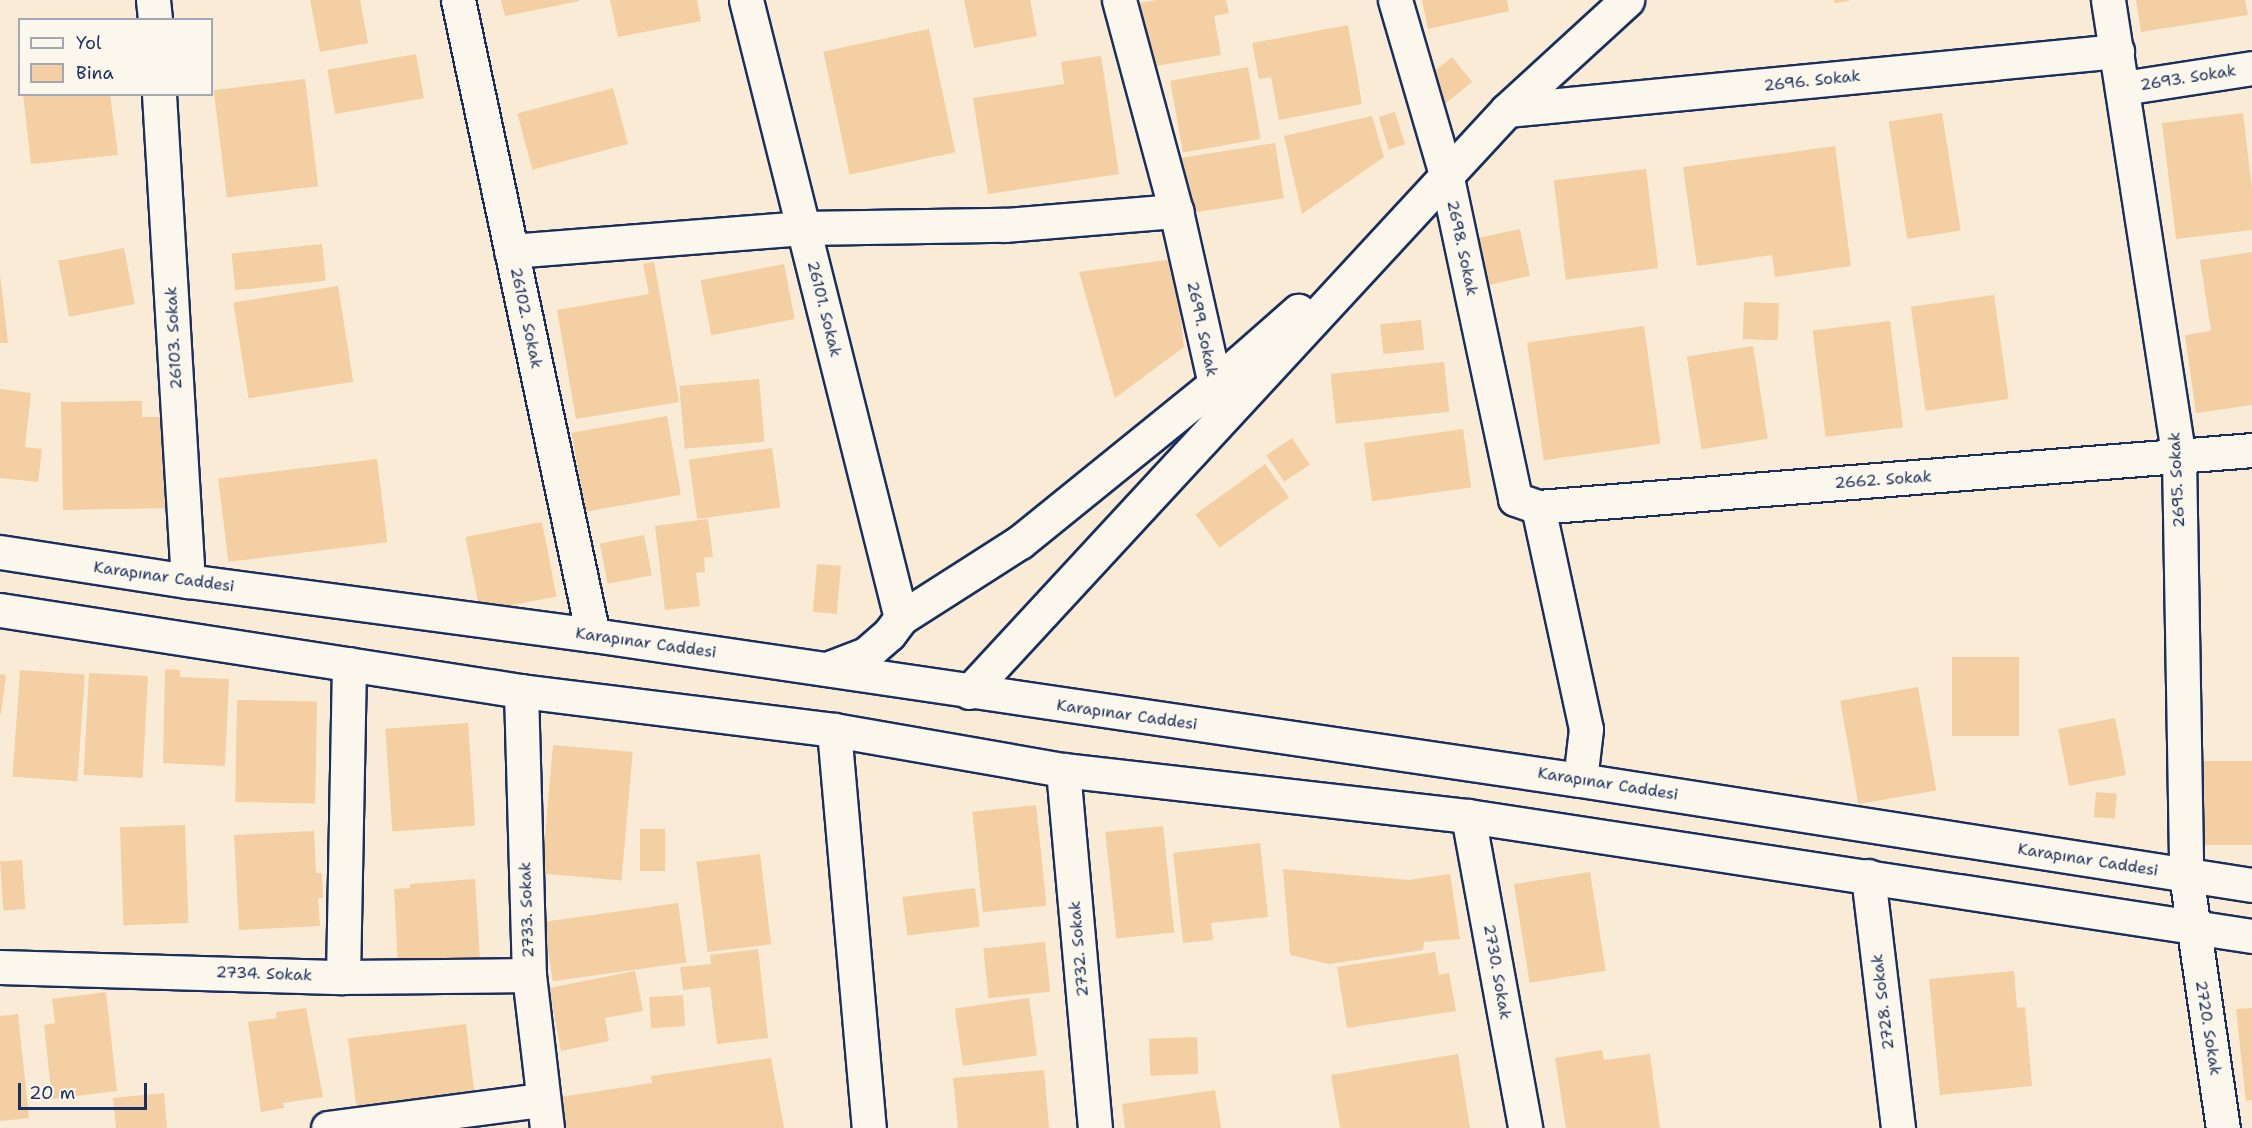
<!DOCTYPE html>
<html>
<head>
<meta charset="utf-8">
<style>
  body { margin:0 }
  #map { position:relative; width:2252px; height:1128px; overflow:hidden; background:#f9ebd6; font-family:"Shantell Sans",sans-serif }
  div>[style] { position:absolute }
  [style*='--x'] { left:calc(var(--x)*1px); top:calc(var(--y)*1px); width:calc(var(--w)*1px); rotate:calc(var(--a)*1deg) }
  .building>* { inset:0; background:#f3cfa3; transform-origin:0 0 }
  .roads { filter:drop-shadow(2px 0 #1b2f5e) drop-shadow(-2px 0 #1b2f5e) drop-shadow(0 2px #1b2f5e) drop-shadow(0 -2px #1b2f5e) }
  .street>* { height:33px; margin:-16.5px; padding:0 16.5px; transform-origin:16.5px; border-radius:16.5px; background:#fbf7ec }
  .secondary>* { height:33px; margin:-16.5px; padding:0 16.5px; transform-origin:16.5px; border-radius:16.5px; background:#fbf7ec }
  span { translate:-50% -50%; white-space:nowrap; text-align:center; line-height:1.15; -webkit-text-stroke:4.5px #fbf7ec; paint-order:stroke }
  .street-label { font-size:16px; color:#1b2f5e }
  .legend { position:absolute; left:18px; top:18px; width:195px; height:78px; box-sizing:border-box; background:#fbf7ec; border:2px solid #a1a7b3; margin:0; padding:8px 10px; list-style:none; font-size:18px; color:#1b2f5e }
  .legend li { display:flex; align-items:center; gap:12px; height:30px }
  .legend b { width:30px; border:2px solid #a1a7b3 }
  .scale { position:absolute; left:18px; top:1083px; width:129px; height:27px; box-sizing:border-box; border:3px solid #1b2f5e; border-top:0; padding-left:8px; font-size:18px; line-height:21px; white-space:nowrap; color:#1b2f5e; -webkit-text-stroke:4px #fbf7ec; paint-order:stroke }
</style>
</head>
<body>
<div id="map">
  <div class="building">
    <i style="clip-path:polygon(310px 0,360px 0,368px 43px,320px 52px)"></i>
    <i style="clip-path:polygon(501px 0,579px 0,579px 1px,505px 16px)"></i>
    <i style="clip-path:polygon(610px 0,697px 0,701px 21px,618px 37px)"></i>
    <i style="clip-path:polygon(964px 0,1030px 0,1037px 36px,974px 48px)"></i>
    <i style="clip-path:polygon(1157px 0,1226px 0,1229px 13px,1214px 16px,1221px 55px,1144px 68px,1133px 4px)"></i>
    <i style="clip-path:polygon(1422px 0,1507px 0,1509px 11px,1428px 29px)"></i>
    <i style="clip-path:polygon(1834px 0,1849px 0,1849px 1px,1834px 3px)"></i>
    <i style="clip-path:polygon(2136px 0,2245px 0,2248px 15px,2141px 32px)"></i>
    <i style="clip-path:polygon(1348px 25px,1362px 104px,1279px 120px,1271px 77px,1259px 79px,1252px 43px)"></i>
    <i style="left:929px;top:29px;width:126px;height:108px;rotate:78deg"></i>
    <i style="left:416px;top:54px;width:45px;height:90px;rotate:80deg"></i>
    <i style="clip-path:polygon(1101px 56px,1119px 174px,988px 194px,973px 98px,1064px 84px,1061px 62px)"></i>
    <i style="left:1452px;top:57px;width:32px;height:35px;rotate:51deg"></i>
    <i style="left:1248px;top:67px;width:73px;height:79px;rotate:80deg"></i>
    <i style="left:305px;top:79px;width:108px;height:92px;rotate:83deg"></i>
    <i style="left:613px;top:88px;width:58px;height:99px;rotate:75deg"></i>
    <i style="clip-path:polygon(23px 94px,110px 94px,118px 155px,31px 164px)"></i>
    <i style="left:1395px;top:112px;width:34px;height:17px;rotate:73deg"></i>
    <i style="left:1942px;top:113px;width:119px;height:54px;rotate:81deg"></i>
    <i style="clip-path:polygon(2243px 113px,2252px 189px,2252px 230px,2176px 239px,2162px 123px)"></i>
    <i style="clip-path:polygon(1372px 116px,1384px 157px,1302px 214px,1284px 136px)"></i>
    <i style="left:1275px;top:143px;width:56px;height:96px;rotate:81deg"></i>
    <i style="clip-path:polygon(1835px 146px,1851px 266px,1775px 277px,1772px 255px,1697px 266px,1683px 167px)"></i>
    <i style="left:1646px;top:169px;width:100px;height:93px;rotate:83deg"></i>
    <i style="left:1520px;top:229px;width:48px;height:49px;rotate:78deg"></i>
    <i style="left:322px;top:244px;width:37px;height:91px;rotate:84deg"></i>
    <i style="left:124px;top:248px;width:57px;height:67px;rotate:79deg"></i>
    <i style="clip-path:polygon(2252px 252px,2252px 405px,2196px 413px,2185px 335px,2211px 331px,2200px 260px)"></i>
    <i style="clip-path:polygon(1174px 259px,1184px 347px,1115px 398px,1079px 272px)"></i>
    <i style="clip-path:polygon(654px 262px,679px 402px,576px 419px,557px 310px,649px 294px,643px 264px)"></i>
    <i style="left:784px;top:264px;width:56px;height:85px;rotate:79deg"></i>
    <i style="clip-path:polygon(0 274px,8px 343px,0 343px)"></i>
    <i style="left:338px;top:286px;width:97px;height:106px;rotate:81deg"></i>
    <i style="left:1994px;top:295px;width:105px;height:84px;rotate:82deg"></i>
    <i style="left:1744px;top:302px;width:35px;height:37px;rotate:2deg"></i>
    <i style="left:1421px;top:320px;width:30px;height:41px;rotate:84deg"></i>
    <i style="left:1890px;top:321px;width:107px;height:78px;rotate:83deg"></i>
    <i style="left:1644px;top:326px;width:119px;height:118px;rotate:82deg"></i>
    <i style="left:1753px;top:346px;width:94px;height:67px;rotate:81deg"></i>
    <i style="left:1444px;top:362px;width:50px;height:114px;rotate:84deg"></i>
    <i style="left:759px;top:379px;width:63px;height:80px;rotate:85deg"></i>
    <i style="clip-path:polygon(0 389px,31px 393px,25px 447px,42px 449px,38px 482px,0 478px)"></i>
    <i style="clip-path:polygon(142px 401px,142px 417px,168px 417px,170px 508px,63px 510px,61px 402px)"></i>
    <i style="left:667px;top:416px;width:80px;height:97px;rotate:80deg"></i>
    <i style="left:1463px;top:429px;width:59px;height:100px;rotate:82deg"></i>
    <i style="left:1292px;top:438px;width:32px;height:31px;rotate:56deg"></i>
    <i style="left:772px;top:448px;width:60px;height:84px;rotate:82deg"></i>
    <i style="left:377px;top:459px;width:84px;height:160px;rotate:83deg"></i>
    <i style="left:1265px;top:464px;width:41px;height:86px;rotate:54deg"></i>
    <i style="clip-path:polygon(708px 519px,713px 557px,704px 558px,705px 572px,696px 573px,700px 606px,665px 610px,655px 526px)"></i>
    <i style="left:542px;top:522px;width:76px;height:78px;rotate:79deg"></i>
    <i style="left:644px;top:535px;width:41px;height:45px;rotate:79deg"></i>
    <i style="left:817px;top:564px;width:24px;height:48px;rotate:5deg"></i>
    <i style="left:1952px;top:657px;width:67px;height:79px"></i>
    <i style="clip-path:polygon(165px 669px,180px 670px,180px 677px,229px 679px,225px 766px,163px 763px)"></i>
    <i style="left:20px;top:670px;width:65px;height:107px;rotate:4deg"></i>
    <i style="left:89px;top:673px;width:59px;height:102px;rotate:3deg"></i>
    <i style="clip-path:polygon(0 674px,6px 675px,1px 714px,0 714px)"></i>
    <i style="left:1918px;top:687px;width:105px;height:79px;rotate:80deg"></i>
    <i style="left:237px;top:700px;width:80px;height:102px;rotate:1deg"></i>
    <i style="left:2115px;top:718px;width:58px;height:58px;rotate:79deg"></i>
    <i style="left:468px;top:723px;width:103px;height:83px;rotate:86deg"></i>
    <i style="left:553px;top:745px;width:80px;height:129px;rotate:5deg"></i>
    <i style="left:2252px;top:761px;width:84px;height:58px;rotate:90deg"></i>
    <i style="left:2096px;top:792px;width:21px;height:25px;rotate:5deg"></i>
    <i style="left:1036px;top:805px;width:101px;height:64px;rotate:84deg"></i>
    <i style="left:185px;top:825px;width:98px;height:65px;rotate:88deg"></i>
    <i style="left:1163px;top:826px;width:107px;height:58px;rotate:84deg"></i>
    <i style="left:640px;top:829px;width:25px;height:42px"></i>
    <i style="clip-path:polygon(314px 831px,316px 873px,322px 873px,323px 898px,318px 898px,320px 926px,239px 930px,234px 835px)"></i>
    <i style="clip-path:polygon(1260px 843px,1268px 917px,1211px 923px,1213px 940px,1183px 943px,1173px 853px)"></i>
    <i style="left:760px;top:854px;width:91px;height:64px;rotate:83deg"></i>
    <i style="left:22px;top:860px;width:49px;height:22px;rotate:86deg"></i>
    <i style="clip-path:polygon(1283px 869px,1409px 880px,1450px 874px,1460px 939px,1424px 942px,1423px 950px,1329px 964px,1290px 955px)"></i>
    <i style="left:1590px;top:872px;width:100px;height:77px;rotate:81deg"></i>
    <i style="clip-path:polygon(475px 879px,480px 960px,398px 965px,394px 889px,410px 888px,410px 884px)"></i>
    <i style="left:975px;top:888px;width:39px;height:73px;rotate:83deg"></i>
    <i style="left:678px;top:903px;width:60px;height:135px;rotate:82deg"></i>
    <i style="left:1045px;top:942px;width:50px;height:62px;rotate:84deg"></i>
    <i style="clip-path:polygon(758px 949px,768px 1038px,717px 1044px,710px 987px,683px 990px,680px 967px,711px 964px,710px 955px)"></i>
    <i style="clip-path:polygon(1435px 952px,1439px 975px,1449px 973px,1456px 1011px,1347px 1028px,1337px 967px)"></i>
    <i style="clip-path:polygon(635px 971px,643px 1011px,605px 1018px,609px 1041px,561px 1051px,549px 988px)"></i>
    <i style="clip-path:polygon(2014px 971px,2017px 1008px,2025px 1007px,2032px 1086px,1940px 1095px,1929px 979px)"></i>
    <i style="clip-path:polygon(106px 992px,117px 1091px,52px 1099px,44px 1025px,55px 1023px,52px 999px)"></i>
    <i style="left:683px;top:995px;width:31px;height:34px;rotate:86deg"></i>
    <i style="left:1029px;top:998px;width:58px;height:75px;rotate:82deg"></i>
    <i style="clip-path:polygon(306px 1008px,323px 1097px,283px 1103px,284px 1108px,261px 1112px,248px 1022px,277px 1018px,276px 1012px)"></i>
    <i style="clip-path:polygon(2252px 1008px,2252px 1100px,2246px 1101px,2236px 1009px)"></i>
    <i style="clip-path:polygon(18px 1014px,29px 1118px,0 1121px,0 1016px)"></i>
    <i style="left:466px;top:1024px;width:69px;height:119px;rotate:83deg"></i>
    <i style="left:1197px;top:1037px;width:37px;height:48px;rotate:88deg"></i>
    <i style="clip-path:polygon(1602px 1050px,1604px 1060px,1650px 1054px,1660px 1128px,1566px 1128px,1555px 1058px)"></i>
    <i style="clip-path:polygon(1458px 1054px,1470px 1128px,1340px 1128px,1331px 1075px)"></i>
    <i style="clip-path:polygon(771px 1058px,784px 1128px,558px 1128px,553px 1098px,652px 1083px,651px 1076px)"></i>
    <i style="clip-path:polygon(1044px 1070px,1049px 1128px,958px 1128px,953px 1078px)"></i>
    <i style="clip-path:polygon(1215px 1090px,1221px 1128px,1125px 1128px,1122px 1104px)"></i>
    <i style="clip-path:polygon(164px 1093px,167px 1128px,116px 1128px,113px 1098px)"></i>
  </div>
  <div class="roads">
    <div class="street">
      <i style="--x:153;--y:0;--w:20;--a:84"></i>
      <i style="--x:458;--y:0;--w:649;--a:78"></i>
      <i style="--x:746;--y:0;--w:637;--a:75.92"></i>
      <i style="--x:1119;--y:0;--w:219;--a:74.9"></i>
      <i style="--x:1176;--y:211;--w:177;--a:77.3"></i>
      <i style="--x:1395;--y:0;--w:185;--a:73.7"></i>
      <i style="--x:1447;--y:178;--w:328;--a:78"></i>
      <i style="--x:1515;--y:499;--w:24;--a:19"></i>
      <i style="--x:1538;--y:507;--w:716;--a:-4.56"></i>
      <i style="--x:2108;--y:0;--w:462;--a:81.2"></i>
      <i style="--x:2179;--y:457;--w:418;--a:89"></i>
      <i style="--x:2186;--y:875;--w:256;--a:81.7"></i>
      <i style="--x:2123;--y:88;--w:131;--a:-8.8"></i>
      <i style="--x:159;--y:94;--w:488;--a:86.6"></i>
      <i style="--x:1507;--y:110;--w:613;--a:-5.52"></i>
      <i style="--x:511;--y:251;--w:293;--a:-4.5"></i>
      <i style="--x:803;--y:228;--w:202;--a:-0.9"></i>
      <i style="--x:1005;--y:225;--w:172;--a:-4.7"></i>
      <i style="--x:1538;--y:507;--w:227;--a:77.8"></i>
      <i style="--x:1586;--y:729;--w:51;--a:96.7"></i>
      <i style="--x:827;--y:669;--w:42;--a:-21"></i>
      <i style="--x:866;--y:654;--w:30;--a:-41"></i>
      <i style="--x:889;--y:634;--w:20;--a:-53"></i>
      <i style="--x:901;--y:618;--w:141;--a:-32.6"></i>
      <i style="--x:1020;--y:542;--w:251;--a:-39"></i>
      <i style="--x:1215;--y:384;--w:111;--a:-41.3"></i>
      <i style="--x:521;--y:691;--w:284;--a:88.4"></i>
      <i style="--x:529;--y:975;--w:154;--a:83.3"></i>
      <i style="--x:969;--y:692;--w:793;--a:-47.25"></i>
      <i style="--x:1507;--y:110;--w:163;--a:-42.5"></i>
      <i style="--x:1063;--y:770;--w:359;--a:84.9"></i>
      <i style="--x:1468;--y:816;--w:317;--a:79.6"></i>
      <i style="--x:1868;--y:876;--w:254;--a:83.2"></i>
      <i style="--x:0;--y:967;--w:343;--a:1.7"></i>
      <i style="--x:343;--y:977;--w:186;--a:-0.6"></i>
      <i style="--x:343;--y:977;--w:313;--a:-88.9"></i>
      <i style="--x:328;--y:1128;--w:216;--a:-7.5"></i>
    </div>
    <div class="secondary">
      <i style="--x:0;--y:552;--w:190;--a:8.8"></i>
      <i style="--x:188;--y:581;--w:409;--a:7.6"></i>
      <i style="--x:593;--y:635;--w:998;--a:8.36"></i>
      <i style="--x:1580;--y:780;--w:680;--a:8.88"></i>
      <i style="--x:0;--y:610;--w:527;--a:8.84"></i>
      <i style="--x:521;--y:691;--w:315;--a:7.1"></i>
      <i style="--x:834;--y:730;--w:232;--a:9.9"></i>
      <i style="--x:1063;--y:770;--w:408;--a:6.5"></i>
      <i style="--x:1468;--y:816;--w:793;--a:8.7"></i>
      <i style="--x:834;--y:730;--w:400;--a:85"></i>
    </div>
  </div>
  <div class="street-label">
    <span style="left:2188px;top:78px;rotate:-9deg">2693. Sokak</span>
    <span style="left:1812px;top:81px;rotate:-6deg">2696. Sokak</span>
    <span style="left:1462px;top:248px;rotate:78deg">2698. Sokak</span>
    <span style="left:824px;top:309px;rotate:76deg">26101. Sokak</span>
    <span style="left:526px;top:318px;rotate:78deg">26102. Sokak</span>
    <span style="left:1202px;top:329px;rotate:78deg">2699. Sokak</span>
    <span style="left:174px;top:338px;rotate:-93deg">26103. Sokak</span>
    <span style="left:1883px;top:480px;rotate:-4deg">2662. Sokak</span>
    <span style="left:2177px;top:480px;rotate:-93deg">2695. Sokak</span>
    <span style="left:164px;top:577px;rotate:8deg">Karapınar Caddesi</span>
    <span style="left:646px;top:643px;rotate:8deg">Karapınar Caddesi</span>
    <span style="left:1127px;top:715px;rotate:8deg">Karapınar Caddesi</span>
    <span style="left:1608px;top:784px;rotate:9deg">Karapınar Caddesi</span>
    <span style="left:2088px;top:860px;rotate:9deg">Karapınar Caddesi</span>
    <span style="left:527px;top:910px;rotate:-92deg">2733. Sokak</span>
    <span style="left:1079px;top:949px;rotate:-95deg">2732. Sokak</span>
    <span style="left:1497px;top:972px;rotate:80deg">2730. Sokak</span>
    <span style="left:264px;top:974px;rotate:2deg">2734. Sokak</span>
    <span style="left:1883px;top:1002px;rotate:-97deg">2728. Sokak</span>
    <span style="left:2208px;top:1028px;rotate:81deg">2720. Sokak</span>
  </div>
  <ul class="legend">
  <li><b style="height:8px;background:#fbf7ec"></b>Yol</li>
  <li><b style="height:16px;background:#f3cfa3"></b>Bina</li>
  </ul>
  <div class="scale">20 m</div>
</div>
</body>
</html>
